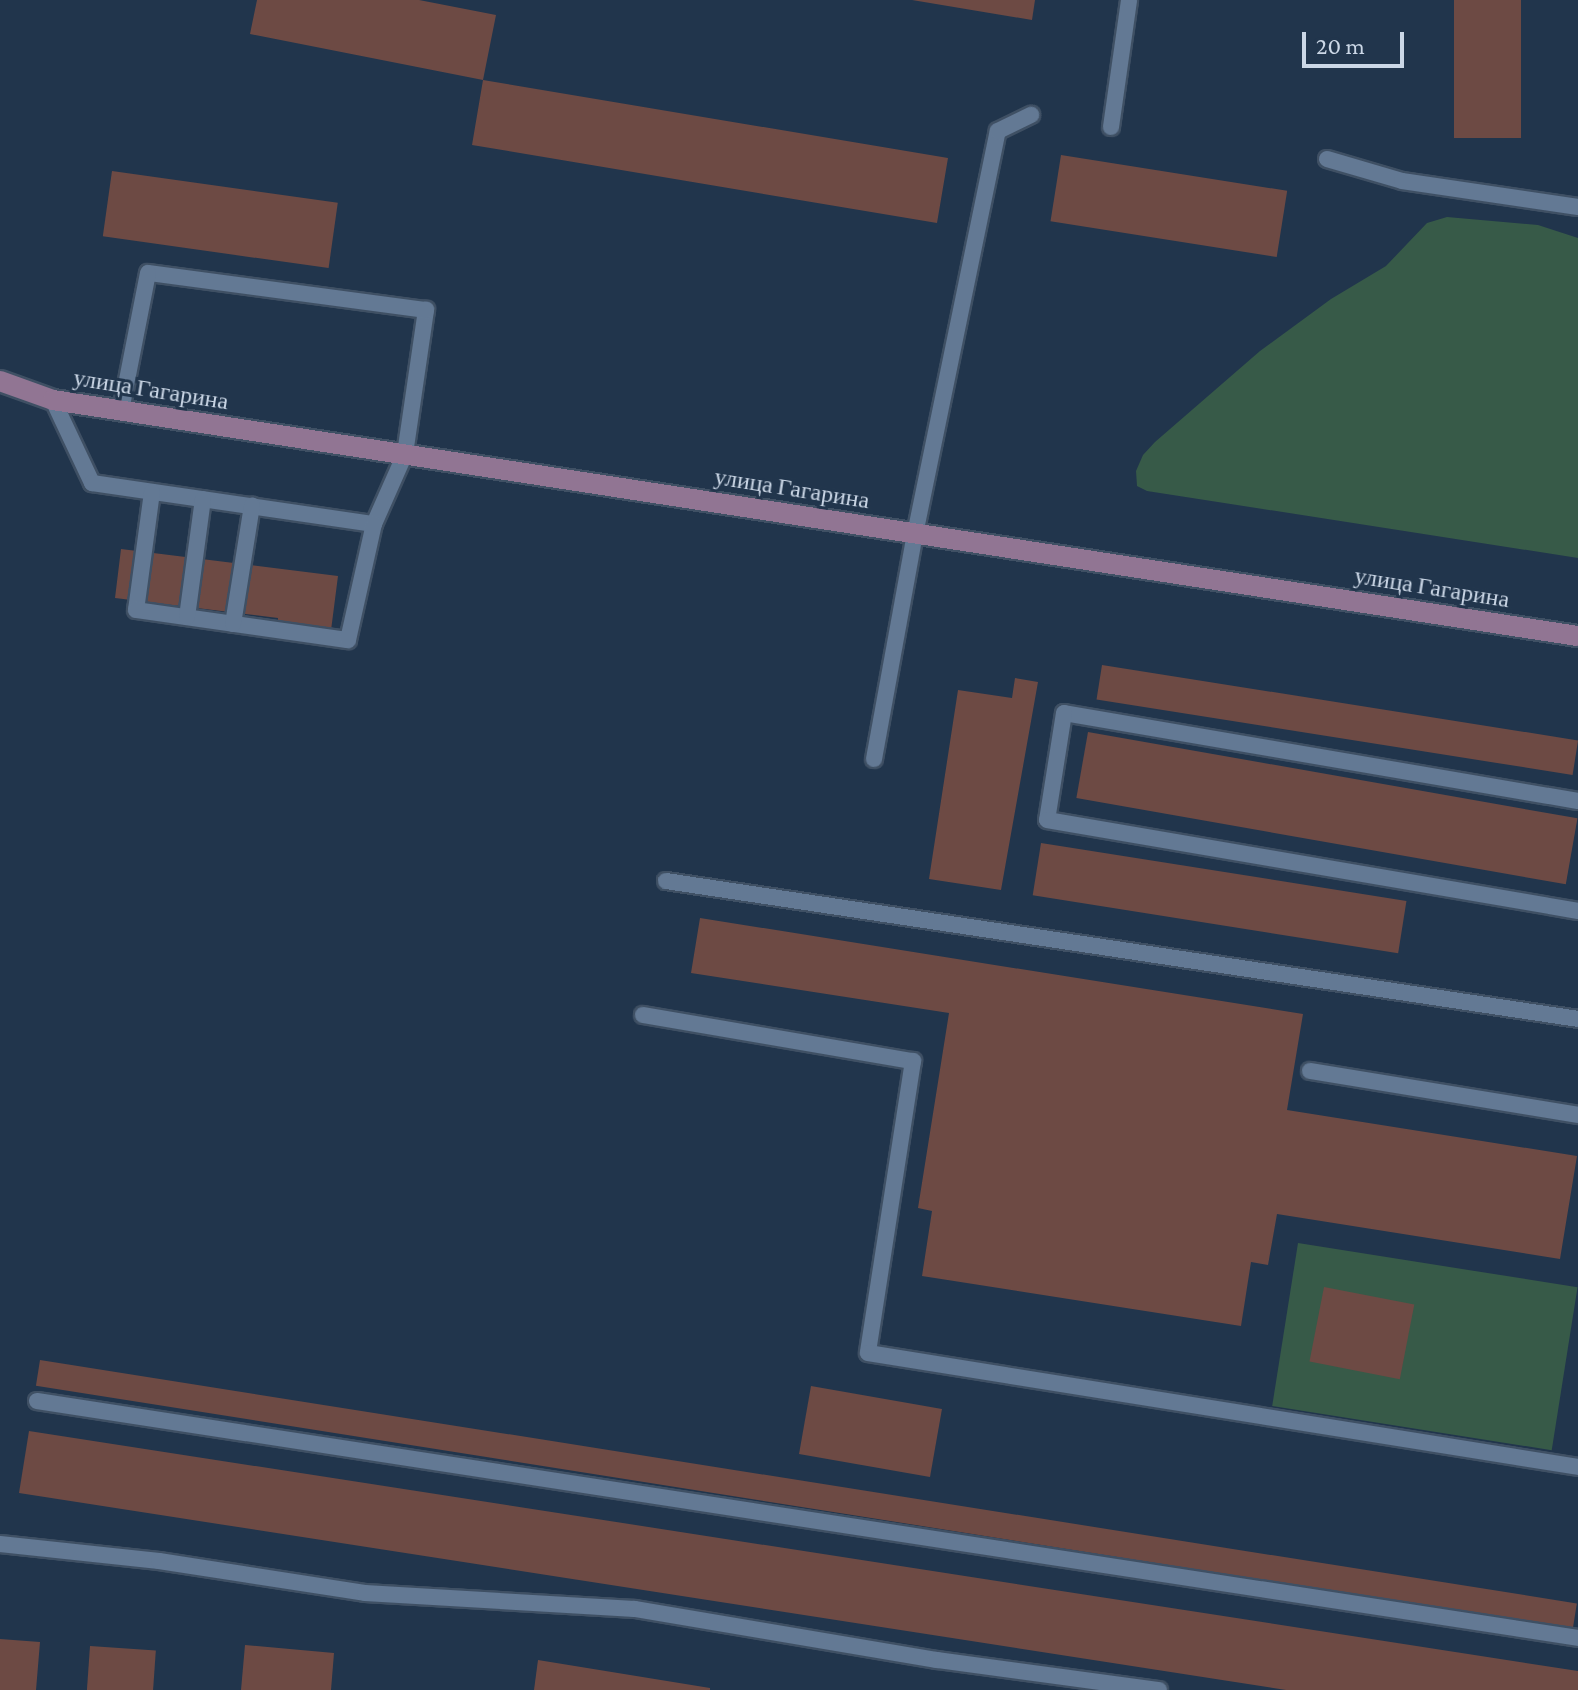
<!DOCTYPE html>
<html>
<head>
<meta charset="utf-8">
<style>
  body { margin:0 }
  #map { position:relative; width:1578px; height:1690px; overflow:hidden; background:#21354c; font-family:"Crimson Pro",serif }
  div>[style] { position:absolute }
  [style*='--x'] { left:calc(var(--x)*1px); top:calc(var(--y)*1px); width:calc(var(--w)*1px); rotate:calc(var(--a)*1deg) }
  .green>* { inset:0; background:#375a48; transform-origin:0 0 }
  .building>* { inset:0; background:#6d4a44; transform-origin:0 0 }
  .roads { filter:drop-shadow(2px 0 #3f5064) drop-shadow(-2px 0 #3f5064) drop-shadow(0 2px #3f5064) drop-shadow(0 -2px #3f5064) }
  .service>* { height:16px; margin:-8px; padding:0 8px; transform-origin:8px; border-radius:8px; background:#637994 }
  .secondary>* { height:20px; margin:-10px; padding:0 10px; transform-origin:10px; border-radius:10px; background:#917593 }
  span { translate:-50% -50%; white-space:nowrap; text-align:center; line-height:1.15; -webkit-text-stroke:6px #21354c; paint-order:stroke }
  .street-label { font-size:24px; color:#cbd7e6 }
  .scale { position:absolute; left:1302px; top:32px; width:102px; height:36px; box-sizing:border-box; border:4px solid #cbd7e6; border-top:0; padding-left:10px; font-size:24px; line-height:28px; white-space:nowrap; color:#cbd7e6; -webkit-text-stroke:6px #21354c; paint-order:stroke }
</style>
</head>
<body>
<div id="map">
  <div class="green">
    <i style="clip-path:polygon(1447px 217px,1538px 225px,1578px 238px,1578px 558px,1147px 491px,1137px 486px,1136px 471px,1143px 455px,1155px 442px,1260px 351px,1331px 299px,1386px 266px,1427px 223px)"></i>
    <i style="left:1298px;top:1243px;width:283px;height:165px;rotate:9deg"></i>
  </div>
  <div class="building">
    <i style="clip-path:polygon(257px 0,419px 0,496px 15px,483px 80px,948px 158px,937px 223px,472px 145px,483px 80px,250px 34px)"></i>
    <i style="clip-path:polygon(912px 0,1035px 0,1032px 20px)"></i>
    <i style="left:1454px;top:0;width:67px;height:138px"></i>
    <i style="left:1061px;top:155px;width:229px;height:67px;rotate:9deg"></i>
    <i style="left:112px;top:171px;width:228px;height:66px;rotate:8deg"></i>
    <i style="clip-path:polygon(121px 549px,338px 576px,329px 646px,276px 640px,278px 618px,115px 598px)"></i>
    <i style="left:1102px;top:665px;width:482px;height:35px;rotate:9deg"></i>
    <i style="clip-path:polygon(1015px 678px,1038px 682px,1001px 890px,929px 879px,958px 690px,1012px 698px)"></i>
    <i style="left:1088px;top:732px;width:497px;height:67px;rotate:10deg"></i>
    <i style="left:1041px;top:843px;width:370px;height:53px;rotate:9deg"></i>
    <i style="clip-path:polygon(700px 918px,1303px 1014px,1287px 1110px,1577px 1156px,1560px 1259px,1277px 1214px,1268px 1265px,1251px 1262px,1241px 1326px,922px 1276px,932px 1211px,918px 1208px,949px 1013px,691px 973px)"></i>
    <i style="left:1324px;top:1287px;width:92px;height:76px;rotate:11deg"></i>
    <i style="left:40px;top:1360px;width:1556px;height:26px;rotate:9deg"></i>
    <i style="left:811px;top:1386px;width:133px;height:69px;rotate:10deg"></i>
    <i style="clip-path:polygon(29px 1431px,1578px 1671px,1578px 1690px,1286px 1690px,19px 1493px)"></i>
    <i style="clip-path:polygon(0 1639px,40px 1642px,36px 1690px,0 1690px)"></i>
    <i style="clip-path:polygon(245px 1645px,334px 1653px,331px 1690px,241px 1690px)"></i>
    <i style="left:90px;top:1646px;width:66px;height:44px;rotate:4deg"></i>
    <i style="clip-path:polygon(538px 1660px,710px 1688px,710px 1690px,534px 1690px)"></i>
  </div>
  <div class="roads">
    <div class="service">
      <i style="--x:1111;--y:127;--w:128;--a:-81.9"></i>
      <i style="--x:1327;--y:159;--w:78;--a:16.3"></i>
      <i style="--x:1402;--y:181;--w:178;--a:8.4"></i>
      <i style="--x:53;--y:400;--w:92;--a:64.8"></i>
      <i style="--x:92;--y:483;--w:285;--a:8.3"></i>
      <i style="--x:374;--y:524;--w:77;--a:-66.1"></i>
      <i style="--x:405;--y:454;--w:146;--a:-81.7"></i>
      <i style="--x:426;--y:310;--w:280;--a:-172.4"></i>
      <i style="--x:148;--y:273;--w:141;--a:101.1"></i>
      <i style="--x:152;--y:492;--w:119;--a:97.7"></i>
      <i style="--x:136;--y:610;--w:214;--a:8.1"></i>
      <i style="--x:348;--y:640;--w:119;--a:-77.4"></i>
      <i style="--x:187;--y:617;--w:119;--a:-82.3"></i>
      <i style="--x:233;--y:624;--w:120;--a:-80.9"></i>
      <i style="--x:874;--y:759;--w:229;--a:-79.7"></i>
      <i style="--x:915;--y:534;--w:411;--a:-78.4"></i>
      <i style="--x:998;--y:131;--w:37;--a:-26"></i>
      <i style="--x:1578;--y:801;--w:521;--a:-170.28"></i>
      <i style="--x:1064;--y:713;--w:108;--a:99"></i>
      <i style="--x:1047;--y:820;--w:539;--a:9.72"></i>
      <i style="--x:666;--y:881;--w:922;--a:8.6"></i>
      <i style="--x:643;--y:1015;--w:274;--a:9.7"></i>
      <i style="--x:913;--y:1061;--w:295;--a:98.8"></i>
      <i style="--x:868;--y:1353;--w:719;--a:9.12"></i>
      <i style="--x:1310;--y:1071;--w:272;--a:9.3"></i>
      <i style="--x:37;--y:1401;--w:1559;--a:8.74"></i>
      <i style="--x:0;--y:1544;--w:160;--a:6.1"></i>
      <i style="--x:159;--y:1561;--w:208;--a:8.8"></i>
      <i style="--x:365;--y:1593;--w:270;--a:3.4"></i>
      <i style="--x:635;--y:1609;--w:306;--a:9.6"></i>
      <i style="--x:937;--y:1660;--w:224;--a:7.7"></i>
    </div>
    <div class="secondary">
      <i style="--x:0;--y:381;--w:56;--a:19.7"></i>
      <i style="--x:53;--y:400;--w:1543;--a:8.8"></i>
    </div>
  </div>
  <div class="street-label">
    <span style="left:151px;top:389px;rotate:9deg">улица Гагарина</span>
    <span style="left:792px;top:488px;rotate:9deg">улица Гагарина</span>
    <span style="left:1432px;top:587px;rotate:9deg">улица Гагарина</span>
  </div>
  <div class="scale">20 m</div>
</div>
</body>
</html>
